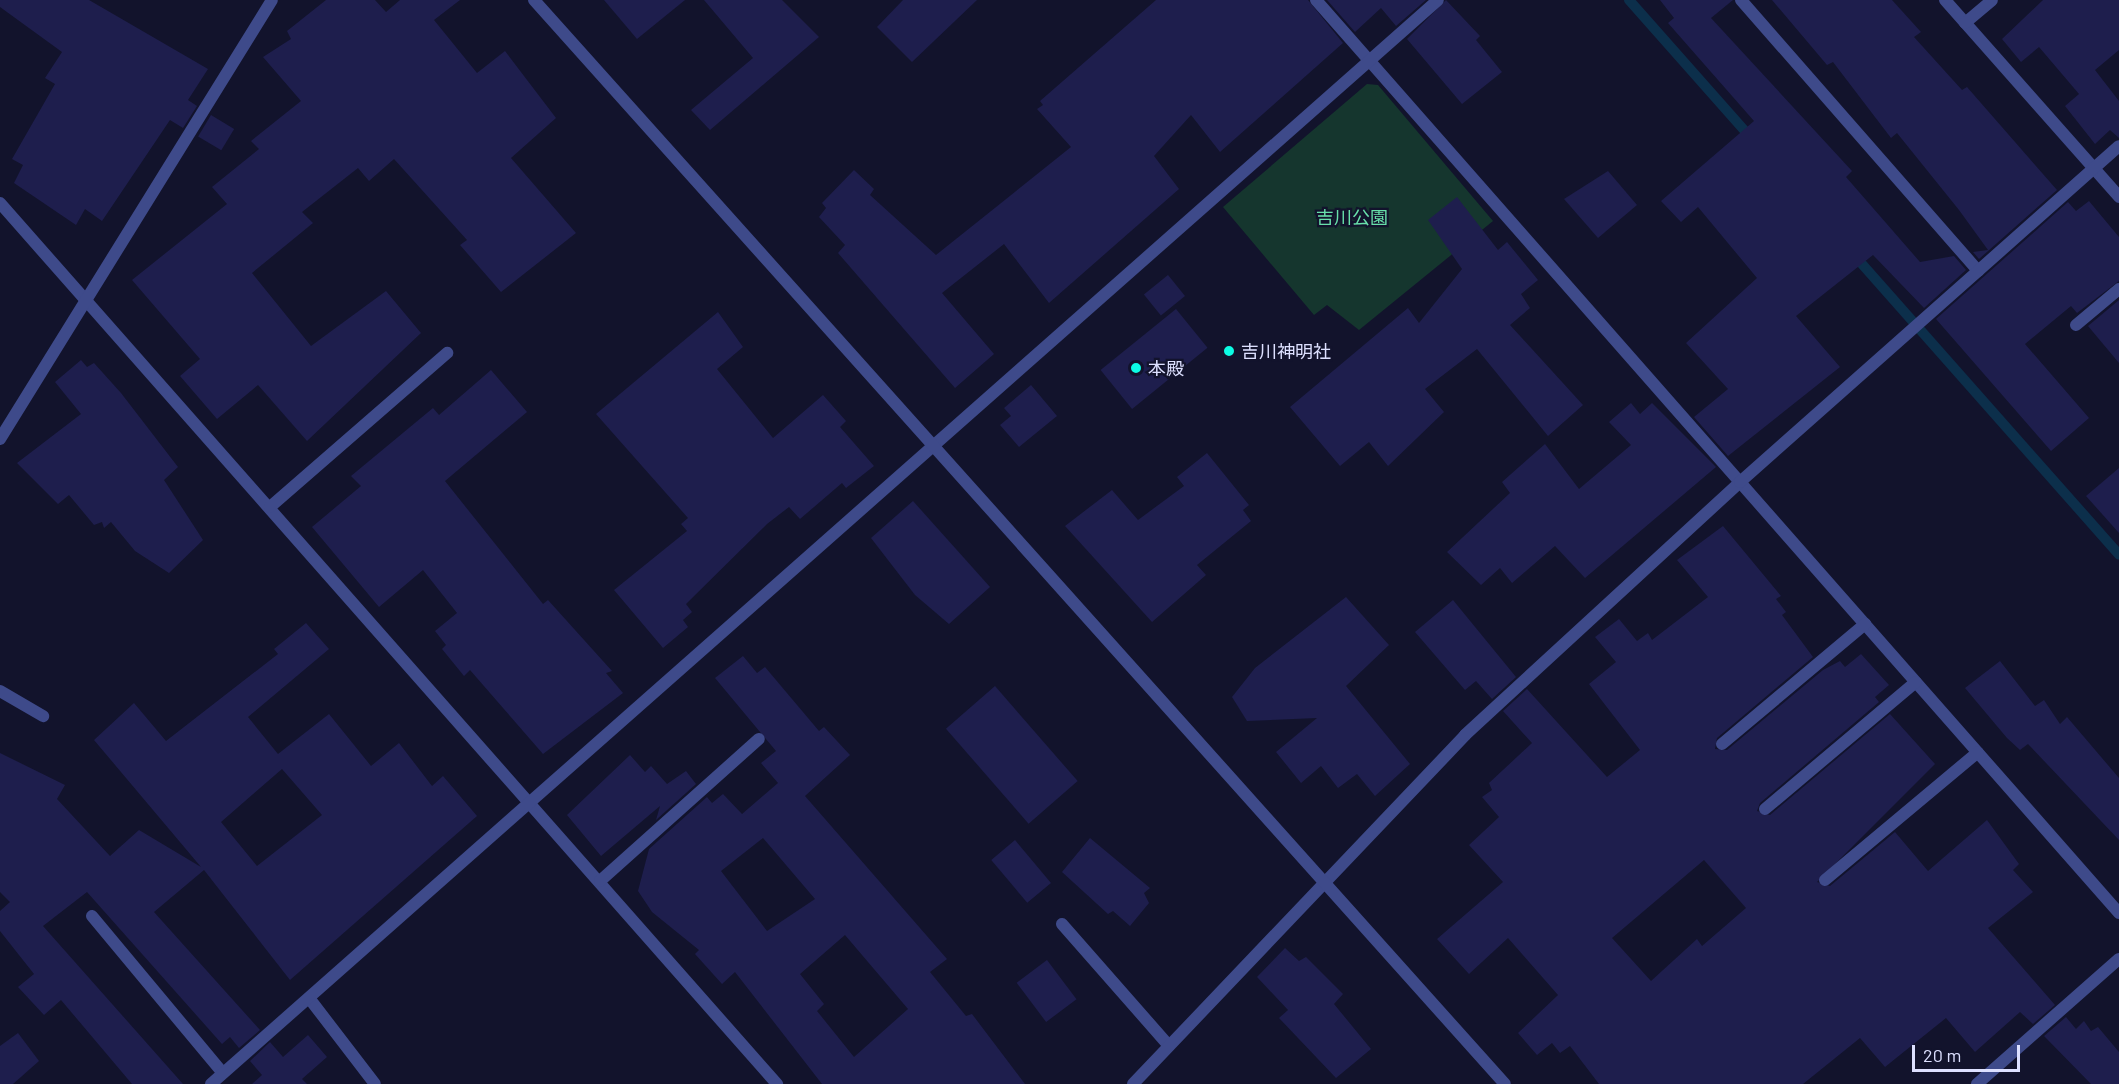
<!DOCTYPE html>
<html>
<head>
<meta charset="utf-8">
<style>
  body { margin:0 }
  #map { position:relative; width:2119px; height:1084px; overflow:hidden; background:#12132c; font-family:Barlow,"Noto Sans JP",sans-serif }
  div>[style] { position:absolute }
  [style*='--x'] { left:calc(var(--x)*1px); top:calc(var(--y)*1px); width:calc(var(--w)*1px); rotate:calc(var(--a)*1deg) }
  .green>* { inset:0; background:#15362e }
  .stream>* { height:10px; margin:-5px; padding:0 5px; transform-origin:5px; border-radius:5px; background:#0c2f4b }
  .building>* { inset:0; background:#1e1e4d; transform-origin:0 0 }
  .minor>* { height:12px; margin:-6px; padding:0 6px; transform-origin:6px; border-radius:6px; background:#3e4a8a }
  .tertiary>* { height:12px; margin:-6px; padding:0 6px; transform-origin:6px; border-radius:6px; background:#3e4a8a }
  .dots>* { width:16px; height:16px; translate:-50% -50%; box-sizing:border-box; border:3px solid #12132c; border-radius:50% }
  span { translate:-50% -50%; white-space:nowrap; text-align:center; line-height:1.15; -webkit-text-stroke:4.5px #12132c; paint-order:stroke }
  .park-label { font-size:18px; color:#68e0aa }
  .poi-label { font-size:18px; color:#dde0ff }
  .left { translate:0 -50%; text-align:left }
  .scale { position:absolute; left:1912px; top:1045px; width:108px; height:27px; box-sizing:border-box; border:3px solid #dde0ff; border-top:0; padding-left:8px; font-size:18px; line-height:21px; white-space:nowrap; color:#dde0ff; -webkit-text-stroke:4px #12132c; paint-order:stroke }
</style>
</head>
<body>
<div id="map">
  <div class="green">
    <i style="clip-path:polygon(1367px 84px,1378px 85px,1493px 221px,1359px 330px,1327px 305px,1314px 315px,1223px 207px)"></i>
  </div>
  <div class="stream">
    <i style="--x:1629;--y:0;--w:186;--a:48.5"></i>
    <i style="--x:1854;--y:255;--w:400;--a:48.5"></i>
  </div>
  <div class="building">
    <i style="clip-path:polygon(0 0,89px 0,208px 69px,188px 100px,197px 106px,183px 128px,170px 120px,102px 221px,85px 209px,76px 225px,14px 183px,23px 165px,12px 159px,55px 84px,45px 78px,62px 52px,0 7px)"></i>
    <i style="clip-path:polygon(326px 0,375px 0,386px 12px,400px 0,460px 0,434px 20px,477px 73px,505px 51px,556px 118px,511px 158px,576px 233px,501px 292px,460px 245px,467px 240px,394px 159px,369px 181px,358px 168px,302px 212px,313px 223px,252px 273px,311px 346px,386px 291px,421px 333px,307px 441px,258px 385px,217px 419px,180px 376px,200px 359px,132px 280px,227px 204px,212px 187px,259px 149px,251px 141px,301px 101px,263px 57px,291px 39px,287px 31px)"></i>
    <i style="clip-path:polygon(604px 0,685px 0,637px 39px)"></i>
    <i style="clip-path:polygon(704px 0,782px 0,819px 37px,710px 130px,691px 110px,753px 58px)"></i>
    <i style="clip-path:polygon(903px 0,977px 0,912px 62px,877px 27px)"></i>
    <i style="clip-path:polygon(1156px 0,1308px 0,1343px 43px,1220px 152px,1191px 115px,1154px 156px,1179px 189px,1049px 303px,1004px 244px,942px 293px,994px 354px,955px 388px,838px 253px,845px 245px,819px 217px,826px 208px,822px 203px,854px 170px,874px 189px,870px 195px,936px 255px,1071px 147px,1037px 109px,1043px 105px,1040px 101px)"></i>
    <i style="clip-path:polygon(1327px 0,1426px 0,1396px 26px,1381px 8px,1355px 32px)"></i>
    <i style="clip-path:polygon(1446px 0,1480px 36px,1476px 40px,1502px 72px,1462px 104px,1407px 39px)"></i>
    <i style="clip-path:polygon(1660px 0,1733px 0,1711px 18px,1852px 171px,1846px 177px,1920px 262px,1954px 256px,1966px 270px,1924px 308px,1873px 255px,1796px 316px,1840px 367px,1728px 456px,1694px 417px,1728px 389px,1686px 343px,1757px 278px,1698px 207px,1681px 222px,1661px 201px,1754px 121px,1668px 23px,1674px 18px)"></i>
    <i style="clip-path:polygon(1772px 0,1892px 0,1921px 32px,1914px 37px,1962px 90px,1967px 87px,2057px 190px,1979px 259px,1973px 252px,1988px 250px,1959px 210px,1897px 133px,1891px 138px,1833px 62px,1827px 65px)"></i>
    <i style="clip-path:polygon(2043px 0,2119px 0,2119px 50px,2095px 70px,2119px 101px,2119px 138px,2110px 130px,2095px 144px,2065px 106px,2079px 94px,2039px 47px,2021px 62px,2002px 39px)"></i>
    <i style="left:211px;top:115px;width:27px;height:25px;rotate:31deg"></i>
    <i style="clip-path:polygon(1608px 171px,1637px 205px,1598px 238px,1564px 199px)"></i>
    <i style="clip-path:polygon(1457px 197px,1498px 250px,1507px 242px,1538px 280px,1521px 294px,1530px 308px,1510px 325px,1583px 405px,1548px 436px,1477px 349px,1425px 389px,1444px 412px,1388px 466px,1369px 442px,1340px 466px,1290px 407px,1408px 308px,1419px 323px,1462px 269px,1428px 220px)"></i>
    <i style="clip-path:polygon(2089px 201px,2119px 237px,2119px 281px,2077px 313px,2071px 306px,2025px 344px,2089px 418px,2051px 451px,1936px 319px,2068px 202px,2076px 211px)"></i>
    <i style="left:1168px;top:275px;width:27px;height:31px;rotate:51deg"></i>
    <i style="clip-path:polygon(2119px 300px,2119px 363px,2088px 326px)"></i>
    <i style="left:1176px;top:309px;width:50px;height:97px;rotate:51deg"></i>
    <i style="clip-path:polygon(718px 312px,743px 347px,717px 369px,773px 438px,823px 395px,846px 421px,840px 427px,874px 466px,846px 488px,842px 483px,800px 519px,789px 507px,767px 524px,686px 604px,692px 612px,683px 620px,688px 627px,663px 648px,614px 590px,687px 531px,681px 524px,688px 518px,596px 414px)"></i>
    <i style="clip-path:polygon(81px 360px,87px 367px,94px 363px,121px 393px,178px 467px,164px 480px,203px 540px,169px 573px,135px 551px,111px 522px,104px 528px,102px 522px,94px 525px,69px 495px,58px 504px,17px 463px,81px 414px,55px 382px)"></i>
    <i style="clip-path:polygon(491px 370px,527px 412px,445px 481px,543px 604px,548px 600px,612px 671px,606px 673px,623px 693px,543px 754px,470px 670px,464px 676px,442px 649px,446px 645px,435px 631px,457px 613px,423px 570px,379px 607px,312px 527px,361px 486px,351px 476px,433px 408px,439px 415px)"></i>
    <i style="clip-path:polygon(1031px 385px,1057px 416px,1019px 447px,1000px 425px,1011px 416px,1004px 408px)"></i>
    <i style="clip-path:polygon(1631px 403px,1640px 414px,1652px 403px,1716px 467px,1585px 578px,1555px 546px,1512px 583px,1500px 568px,1481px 585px,1447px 552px,1510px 493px,1502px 482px,1545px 444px,1579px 489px,1631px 445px,1609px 422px)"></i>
    <i style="clip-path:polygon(1207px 453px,1249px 505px,1243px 510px,1251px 521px,1197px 565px,1206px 575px,1152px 622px,1065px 526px,1112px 490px,1138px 520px,1184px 486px,1177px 477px)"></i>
    <i style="clip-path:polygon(2119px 468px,2119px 533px,2086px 496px)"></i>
    <i style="clip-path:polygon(913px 501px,990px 587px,949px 624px,915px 595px,871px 538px)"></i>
    <i style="clip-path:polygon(evenodd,1723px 526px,1781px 596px,1776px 599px,1786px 612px,1782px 615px,1813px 657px,1717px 738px,1715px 749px,1727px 750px,1823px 670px,1840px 661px,1845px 667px,1861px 654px,1889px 685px,1875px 697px,1879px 702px,1760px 803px,1757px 811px,1770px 815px,1890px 714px,1935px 764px,1817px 882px,1830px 886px,1895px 832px,1928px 871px,1987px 820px,2019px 864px,2013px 870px,2033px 892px,1988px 928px,2055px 1005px,2033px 1024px,2020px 1012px,1975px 1052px,1946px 1018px,1885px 1067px,1860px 1038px,1803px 1084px,1599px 1084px,1570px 1046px,1560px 1053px,1552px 1043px,1537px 1055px,1518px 1033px,1558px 995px,1508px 938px,1469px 974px,1437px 939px,1503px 882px,1469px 845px,1499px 817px,1482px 797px,1492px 790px,1489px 783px,1532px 743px,1503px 711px,1527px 689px,1607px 777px,1640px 750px,1589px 684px,1616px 662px,1595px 637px,1619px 619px,1637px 641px,1648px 633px,1652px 640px,1708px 597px,1677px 560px,1723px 526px,1704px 860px,1746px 908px,1702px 946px,1697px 939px,1651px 981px,1612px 938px,1704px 860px)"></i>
    <i style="clip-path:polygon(1346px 597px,1389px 645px,1346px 686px,1410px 764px,1375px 796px,1357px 774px,1338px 788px,1321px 766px,1301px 783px,1276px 752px,1317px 718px,1247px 721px,1232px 697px,1255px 668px)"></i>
    <i style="clip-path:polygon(1453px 600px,1516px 677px,1492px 699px,1476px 681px,1465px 690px,1415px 632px)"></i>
    <i style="clip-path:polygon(evenodd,306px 623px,329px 649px,248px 717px,278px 754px,329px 714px,371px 766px,399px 743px,432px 786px,443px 776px,477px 816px,290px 980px,204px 870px,154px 912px,260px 1030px,239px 1048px,230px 1037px,222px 1044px,87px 892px,43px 926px,183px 1084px,132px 1084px,61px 1000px,44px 1015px,18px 987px,34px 974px,0 931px,0 911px,10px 902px,0 892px,0 753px,65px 785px,57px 799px,110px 856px,139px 830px,201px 867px,94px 740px,134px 703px,166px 741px,278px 654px,274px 649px,306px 623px,282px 769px,322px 815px,257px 866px,221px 822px,282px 769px)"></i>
    <i style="clip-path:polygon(evenodd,743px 656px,757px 673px,765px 667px,819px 731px,824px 727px,850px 755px,805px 796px,947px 959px,930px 972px,966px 1016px,972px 1014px,1025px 1084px,822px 1084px,735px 972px,722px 984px,695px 954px,699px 950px,652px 912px,638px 891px,649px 849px,707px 797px,712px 803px,723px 794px,742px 814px,778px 783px,761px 763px,776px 751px,715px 678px,743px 656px,763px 838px,815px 899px,767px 931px,721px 871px,763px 838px,743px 656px,845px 935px,908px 1009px,854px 1057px,817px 1011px,824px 1004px,800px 974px,845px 935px)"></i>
    <i style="clip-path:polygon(2000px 661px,2035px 706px,2044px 700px,2060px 724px,2067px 717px,2119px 778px,2119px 840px,2028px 744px,2020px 750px,2007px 738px,1965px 688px)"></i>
    <i style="left:995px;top:686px;width:126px;height:65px;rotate:49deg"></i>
    <i style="clip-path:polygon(630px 755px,645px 772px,651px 766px,667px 784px,686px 771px,696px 784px,656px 820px,660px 806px,601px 856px,567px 815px)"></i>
    <i style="clip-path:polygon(1090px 838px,1150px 888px,1144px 893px,1149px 903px,1130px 926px,1113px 911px,1108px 914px,1062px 872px)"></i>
    <i style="left:1015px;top:840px;width:56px;height:31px;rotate:50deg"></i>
    <i style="clip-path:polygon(1285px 948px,1299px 961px,1306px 957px,1343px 994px,1334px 1004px,1371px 1049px,1336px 1078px,1279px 1018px,1288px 1010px,1257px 977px)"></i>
    <i style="left:1047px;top:960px;width:49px;height:38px;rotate:53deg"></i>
    <i style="clip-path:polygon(2066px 1017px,2076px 1029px,2084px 1021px,2091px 1031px,2098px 1027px,2119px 1052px,2119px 1084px,2091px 1084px,2044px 1036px)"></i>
    <i style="clip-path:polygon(18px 1033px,39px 1061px,13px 1084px,0 1084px,0 1046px)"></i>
    <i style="clip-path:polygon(308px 1035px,327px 1057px,302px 1079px,307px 1084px,252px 1084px,262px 1075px,250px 1061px,270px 1042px,283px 1057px)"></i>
  </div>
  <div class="minor">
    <i style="--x:1316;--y:0;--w:1216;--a:48.67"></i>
    <i style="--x:1741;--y:0;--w:360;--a:48.8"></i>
    <i style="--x:1945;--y:0;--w:263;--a:48.5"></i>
    <i style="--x:1965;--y:23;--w:35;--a:-40"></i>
    <i style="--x:0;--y:203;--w:1175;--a:48.59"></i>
    <i style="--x:2076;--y:325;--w:56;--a:-39.9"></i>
    <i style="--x:0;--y:439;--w:516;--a:-58.22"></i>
    <i style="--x:270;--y:507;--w:235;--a:-41"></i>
    <i style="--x:0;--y:691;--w:50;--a:30.2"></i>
    <i style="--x:1722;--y:744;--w:187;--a:-40"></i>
    <i style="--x:1765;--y:809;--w:197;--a:-40.1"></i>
    <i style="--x:1825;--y:880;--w:199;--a:-39.9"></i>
    <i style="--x:600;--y:881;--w:213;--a:-41.8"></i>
    <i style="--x:92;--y:916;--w:204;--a:50.2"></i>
    <i style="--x:1062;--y:924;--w:162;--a:48.7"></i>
    <i style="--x:309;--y:998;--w:108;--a:52.5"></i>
    <i style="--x:211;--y:1084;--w:1637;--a:-41.46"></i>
    <i style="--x:1133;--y:1084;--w:482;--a:-46.4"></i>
    <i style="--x:1465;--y:735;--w:374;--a:-42.6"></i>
    <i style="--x:1740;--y:482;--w:506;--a:-41.56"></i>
    <i style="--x:1977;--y:1084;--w:189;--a:-41.4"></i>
  </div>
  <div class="tertiary">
    <i style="--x:534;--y:0;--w:1455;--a:48.15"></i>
  </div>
  <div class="dots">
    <i style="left:1229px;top:351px;background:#0cfce4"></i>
    <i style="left:1136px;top:368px;background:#0cfce4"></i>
  </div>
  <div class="park-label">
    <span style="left:1352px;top:217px">吉川公園</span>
  </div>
  <div class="poi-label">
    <span class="left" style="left:1241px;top:351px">吉川神明社</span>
    <span class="left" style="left:1148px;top:368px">本殿</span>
  </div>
  <div class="scale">20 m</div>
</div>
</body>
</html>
